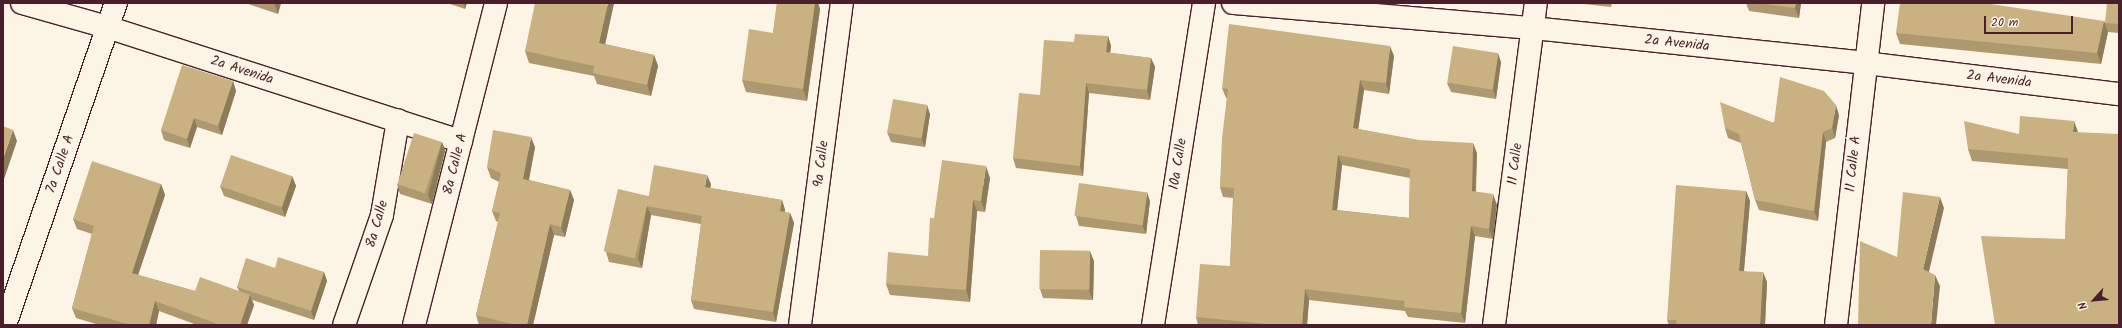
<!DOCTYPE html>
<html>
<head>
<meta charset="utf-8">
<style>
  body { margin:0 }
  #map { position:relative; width:2122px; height:328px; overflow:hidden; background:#fcf5e5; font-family:Kalam,sans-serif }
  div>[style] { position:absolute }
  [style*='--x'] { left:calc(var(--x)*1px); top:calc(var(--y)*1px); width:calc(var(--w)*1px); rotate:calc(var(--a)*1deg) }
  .roads { filter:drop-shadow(1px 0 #4a1f2b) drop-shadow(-1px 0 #4a1f2b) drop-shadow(0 1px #4a1f2b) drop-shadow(0 -1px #4a1f2b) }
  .minor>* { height:22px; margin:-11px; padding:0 11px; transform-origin:11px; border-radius:11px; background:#fcf5e5 }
  .wall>* { inset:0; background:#ae986f }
  .shaded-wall>* { inset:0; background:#8d7c5a }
  .building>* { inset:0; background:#cab181; transform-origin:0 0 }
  span { translate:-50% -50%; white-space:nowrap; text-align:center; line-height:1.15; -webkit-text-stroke:4px #fcf5e5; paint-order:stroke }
  .street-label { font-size:14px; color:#4a1f2b }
  .frame { position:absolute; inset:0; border:4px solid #4a1f2b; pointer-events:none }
  .north { position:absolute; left:2074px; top:280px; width:40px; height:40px; -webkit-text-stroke:3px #fcf5e5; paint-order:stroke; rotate:243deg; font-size:11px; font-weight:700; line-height:16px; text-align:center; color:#4a1f2b }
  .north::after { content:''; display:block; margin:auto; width:14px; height:18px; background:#4a1f2b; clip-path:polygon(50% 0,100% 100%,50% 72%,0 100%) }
  .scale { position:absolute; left:1984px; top:16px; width:89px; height:18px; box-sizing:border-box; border:2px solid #4a1f2b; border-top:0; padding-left:5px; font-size:12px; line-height:14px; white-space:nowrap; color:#4a1f2b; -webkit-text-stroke:3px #fcf5e5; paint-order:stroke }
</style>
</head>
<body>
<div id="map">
  <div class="roads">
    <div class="minor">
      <i style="--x:22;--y:3;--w:88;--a:15.8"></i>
      <i style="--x:107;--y:27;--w:372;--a:17.9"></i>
      <i style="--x:1233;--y:3;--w:301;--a:4.8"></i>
      <i style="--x:1533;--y:28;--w:334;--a:6"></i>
      <i style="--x:1865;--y:63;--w:256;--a:7"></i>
      <i style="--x:5;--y:325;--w:341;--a:-71"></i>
      <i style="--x:344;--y:325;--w:116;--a:-70.9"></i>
      <i style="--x:382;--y:215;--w:96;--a:-80.4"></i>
      <i style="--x:414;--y:325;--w:332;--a:-75.7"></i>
      <i style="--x:800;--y:325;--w:325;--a:-82.6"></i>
      <i style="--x:1153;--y:325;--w:326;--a:-81"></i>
      <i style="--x:1494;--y:325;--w:325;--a:-82.6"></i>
      <i style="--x:1836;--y:325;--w:324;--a:-83.4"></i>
    </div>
  </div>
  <div class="wall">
    <i style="clip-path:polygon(245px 3px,281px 3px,278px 14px)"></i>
    <i style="clip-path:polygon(447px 3px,467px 3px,465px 9px)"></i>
    <i style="clip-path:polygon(614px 3px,605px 44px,654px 55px,658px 66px,651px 96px,597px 84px,594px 76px,529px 63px,525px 51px)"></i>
    <i style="clip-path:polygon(777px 3px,818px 3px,820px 9px,807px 101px,746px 92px,742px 80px,773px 33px)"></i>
    <i style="clip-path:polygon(1574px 3px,1612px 3px,1611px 7px)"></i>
    <i style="clip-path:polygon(1746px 3px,1801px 3px,1799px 18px,1749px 11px)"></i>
    <i style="clip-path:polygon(2119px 3px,2119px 33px,2108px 32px,2101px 64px,1900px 44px,1896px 33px,2104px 21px,2105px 23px)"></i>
    <i style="clip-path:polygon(1108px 36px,1111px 46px,1110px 53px,1151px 58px,1155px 67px,1150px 100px,1089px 93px,1083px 176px,1016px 168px,1013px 158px,1040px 95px)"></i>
    <i style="clip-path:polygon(evenodd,1394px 56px,1389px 94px,1364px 90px,1358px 129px,1477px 153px,1476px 192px,1497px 205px,1493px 239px,1475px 236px,1465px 323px,1408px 317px,1405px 311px,1309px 300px,1307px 325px,1198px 325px,1196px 317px,1230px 266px,1233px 198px,1223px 197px,1220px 187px,1227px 98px,1226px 98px,1222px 88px,1394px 56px,1342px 165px,1410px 178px,1409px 218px,1337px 210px,1342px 165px)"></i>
    <i style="clip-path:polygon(1501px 62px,1496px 99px,1451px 92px,1447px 83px)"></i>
    <i style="clip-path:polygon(233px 81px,236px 91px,222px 135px,197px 127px,190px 148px,164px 140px,161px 130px)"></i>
    <i style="clip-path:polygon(930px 114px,925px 147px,891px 142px,887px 132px)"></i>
    <i style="clip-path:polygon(1839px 115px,1835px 138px,1826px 142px,1818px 221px,1759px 210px,1755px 200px,1741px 143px,1728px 138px,1725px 128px)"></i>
    <i style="clip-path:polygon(2074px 121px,2065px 239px,2068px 169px,1972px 161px,1968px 149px,2019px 134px)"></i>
    <i style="clip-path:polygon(442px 142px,445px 151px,432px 204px,400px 194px,397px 184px)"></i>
    <i style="clip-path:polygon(535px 147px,529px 180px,570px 190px,574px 200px,565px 237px,554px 235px,533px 325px,479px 325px,476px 315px,498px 222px,496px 221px,492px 211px,499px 182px,491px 178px,487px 167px)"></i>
    <i style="clip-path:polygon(292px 176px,296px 186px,285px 217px,224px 196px,220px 186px)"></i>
    <i style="clip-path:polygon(990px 178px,985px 212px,977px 211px,970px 302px,890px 295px,886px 284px,928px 256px)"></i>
    <i style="clip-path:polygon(161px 184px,165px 195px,138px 275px,195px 291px,239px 291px,237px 287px,275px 268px,324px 272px,327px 281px,314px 320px,252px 300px,254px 305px,247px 325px,197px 325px,159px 311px,156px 325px,99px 325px,76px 318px,72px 308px,92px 234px,77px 229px,73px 219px)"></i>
    <i style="clip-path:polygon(711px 184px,710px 188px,782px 200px,785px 210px,785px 212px,790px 213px,794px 223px,776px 322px,694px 309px,691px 300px,701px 224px,651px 215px,642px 268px,609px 262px,606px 252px,649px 196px)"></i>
    <i style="clip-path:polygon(1746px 191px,1750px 201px,1744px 271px,1767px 282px,1765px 325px,1669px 325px,1667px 320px)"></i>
    <i style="clip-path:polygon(1150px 201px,1146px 234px,1079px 226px,1076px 216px)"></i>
    <i style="clip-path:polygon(1094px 261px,1093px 300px,1043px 298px,1040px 289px)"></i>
  </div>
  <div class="shaded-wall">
    <i style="clip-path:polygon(274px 3px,281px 3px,278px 14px)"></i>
    <i style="clip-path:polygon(463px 3px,467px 3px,465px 9px)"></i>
    <i style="clip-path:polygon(608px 3px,614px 3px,603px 54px,599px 43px)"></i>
    <i style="clip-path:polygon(815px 3px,818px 3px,820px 9px,807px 101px,803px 89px)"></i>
    <i style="clip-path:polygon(1796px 3px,1801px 3px,1799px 18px,1795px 8px)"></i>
    <i style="clip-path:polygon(2104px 21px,2108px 32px,2101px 64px,2097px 53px)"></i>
    <i style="clip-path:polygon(1108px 36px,1111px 46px,1109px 62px,1106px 52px)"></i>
    <i style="clip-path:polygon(1390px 46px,1394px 56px,1389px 94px,1386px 83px)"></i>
    <i style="clip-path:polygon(1498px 53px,1501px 62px,1496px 99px,1493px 89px)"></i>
    <i style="clip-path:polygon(654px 55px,658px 66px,651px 96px,647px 85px)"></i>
    <i style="clip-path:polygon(1151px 58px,1155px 67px,1150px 100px,1147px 90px)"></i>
    <i style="clip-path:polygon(1360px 80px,1364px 90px,1357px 138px,1353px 128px)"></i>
    <i style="clip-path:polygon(233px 81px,236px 91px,222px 135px,218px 126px)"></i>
    <i style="clip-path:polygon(1086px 83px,1089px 93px,1083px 176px,1080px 166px)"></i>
    <i style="clip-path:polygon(927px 105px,930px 114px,925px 147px,921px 138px)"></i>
    <i style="clip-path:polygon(1836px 105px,1839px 115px,1835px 138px,1832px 128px)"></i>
    <i style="clip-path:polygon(194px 118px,197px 127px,190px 148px,187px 139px)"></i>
    <i style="clip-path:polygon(2074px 121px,2078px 132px,2073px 132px)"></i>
    <i style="clip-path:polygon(13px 130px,17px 141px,3px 182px,3px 159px)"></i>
    <i style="clip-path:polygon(1823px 132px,1826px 142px,1818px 221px,1814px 211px)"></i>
    <i style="clip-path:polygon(531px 137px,535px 147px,527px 189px,523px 179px)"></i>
    <i style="clip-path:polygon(442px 142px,445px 151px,432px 204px,428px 195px)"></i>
    <i style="clip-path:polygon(1473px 143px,1477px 153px,1475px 201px,1472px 191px)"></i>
    <i style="clip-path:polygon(1338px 155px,1342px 165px,1336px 220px,1332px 210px)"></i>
    <i style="clip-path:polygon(986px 166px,990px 178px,985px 212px,981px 201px)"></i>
    <i style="clip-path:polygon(707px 175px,711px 184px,709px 196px,705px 187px)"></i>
    <i style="clip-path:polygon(292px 176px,296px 186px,285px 217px,282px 208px)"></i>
    <i style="clip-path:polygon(161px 184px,165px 195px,135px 284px,132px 273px)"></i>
    <i style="clip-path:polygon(570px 190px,574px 200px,565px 237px,561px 227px)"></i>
    <i style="clip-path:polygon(1746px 191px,1750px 201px,1743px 281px,1739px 271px)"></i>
    <i style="clip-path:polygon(1147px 192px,1150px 201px,1146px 234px,1142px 225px)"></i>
    <i style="clip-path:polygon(1493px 194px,1497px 205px,1493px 239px,1489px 229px)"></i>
    <i style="clip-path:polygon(1940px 197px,1944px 208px,1927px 280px,1923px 269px)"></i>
    <i style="clip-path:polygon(782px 200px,785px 210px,783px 221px,780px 211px)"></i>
    <i style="clip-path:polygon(973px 200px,977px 211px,970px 302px,966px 290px)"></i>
    <i style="clip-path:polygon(647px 206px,651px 215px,642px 268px,638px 259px)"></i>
    <i style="clip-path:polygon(790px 213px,794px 223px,776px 322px,773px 312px)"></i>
    <i style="clip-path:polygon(550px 224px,554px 235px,533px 325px,527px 325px)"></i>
    <i style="clip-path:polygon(1471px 226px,1475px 236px,1465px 323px,1461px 313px)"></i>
    <i style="clip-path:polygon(1090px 251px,1094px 261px,1093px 300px,1089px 291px)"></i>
    <i style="clip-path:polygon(324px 272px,327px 281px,314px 320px,311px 311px)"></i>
    <i style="clip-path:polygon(1763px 272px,1767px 282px,1765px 325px,1760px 325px)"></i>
    <i style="clip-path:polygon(1935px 275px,1940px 286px,1936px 325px,1931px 325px)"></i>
    <i style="clip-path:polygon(1305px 289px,1309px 300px,1307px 325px,1302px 325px)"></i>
    <i style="clip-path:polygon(250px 295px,254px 305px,247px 325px,240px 325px)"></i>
    <i style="clip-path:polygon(155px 301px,159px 311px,156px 325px,149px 325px)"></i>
    <i style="clip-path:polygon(2119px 315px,2119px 325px,2117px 325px)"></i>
  </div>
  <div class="building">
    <i style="clip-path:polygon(535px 3px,608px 3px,599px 43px,654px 55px,647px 85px,593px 73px,594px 66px,525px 51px)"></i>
    <i style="clip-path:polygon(777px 3px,815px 3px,803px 89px,742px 80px,749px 29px,773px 33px)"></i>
    <i style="clip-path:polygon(1757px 3px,1796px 3px,1795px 8px)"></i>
    <i style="clip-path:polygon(1900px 3px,1984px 3px,2104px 21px,2097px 53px,1896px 33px)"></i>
    <i style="clip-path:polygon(2107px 3px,2119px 3px,2119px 24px,2105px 23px)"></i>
    <i style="clip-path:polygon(evenodd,1229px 24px,1390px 46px,1386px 83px,1360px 80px,1353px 128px,1419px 140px,1473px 143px,1472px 191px,1493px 194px,1489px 229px,1471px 226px,1461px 313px,1404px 307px,1405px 301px,1305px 289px,1302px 325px,1278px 325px,1196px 317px,1200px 264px,1230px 266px,1234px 188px,1220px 187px,1222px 138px,1228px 89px,1222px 88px,1229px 24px,1338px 155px,1410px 169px,1409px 218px,1332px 210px,1338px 155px)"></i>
    <i style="clip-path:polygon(1075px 34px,1108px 36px,1106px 52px,1151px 58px,1147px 90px,1086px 83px,1080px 166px,1013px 158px,1019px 93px,1040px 95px,1044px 40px,1074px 42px)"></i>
    <i style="left:1453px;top:46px;width:46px;height:37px;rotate:9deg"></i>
    <i style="clip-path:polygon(182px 65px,233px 81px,218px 126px,194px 118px,187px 139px,161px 130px)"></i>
    <i style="clip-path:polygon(1780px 77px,1824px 91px,1836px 105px,1832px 128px,1823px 132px,1814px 211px,1755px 200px,1739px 134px,1725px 128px,1720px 102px,1774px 123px)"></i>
    <i style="left:893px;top:99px;width:35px;height:34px;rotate:10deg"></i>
    <i style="clip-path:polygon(2020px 116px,2074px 121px,2073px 132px,2119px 134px,2119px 315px,2117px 325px,1995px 325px,1981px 236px,2065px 239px,2068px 158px,1968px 149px,1964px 121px,2019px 134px)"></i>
    <i style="clip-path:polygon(3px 126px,13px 130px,3px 159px)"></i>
    <i style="clip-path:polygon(493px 130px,531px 137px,523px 179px,570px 190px,561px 227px,550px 224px,527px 325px,516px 325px,476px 315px,500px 213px,492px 211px,501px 173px,487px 167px)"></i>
    <i style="left:414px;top:133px;width:29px;height:54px;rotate:18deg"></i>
    <i style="left:231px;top:155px;width:65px;height:33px;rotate:19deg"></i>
    <i style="clip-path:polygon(942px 160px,986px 166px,981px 201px,973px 200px,966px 290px,886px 284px,888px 252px,928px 256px,930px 218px,934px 218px)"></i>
    <i style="clip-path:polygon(92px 161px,161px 184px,132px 273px,195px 291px,200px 277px,250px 295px,240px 325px,215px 325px,215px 323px,155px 301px,149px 325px,131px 325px,72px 308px,94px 226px,73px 219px)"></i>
    <i style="clip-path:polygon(654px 165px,707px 175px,705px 187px,782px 200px,780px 211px,790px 213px,773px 312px,691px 300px,702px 216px,647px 206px)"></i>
    <i style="left:1079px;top:183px;width:69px;height:33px;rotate:8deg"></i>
    <i style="clip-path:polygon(1676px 185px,1746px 191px,1739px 271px,1763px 272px,1760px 325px,1676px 325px,1677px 320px,1667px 320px)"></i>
    <i style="left:618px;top:189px;width:32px;height:64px;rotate:13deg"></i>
    <i style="clip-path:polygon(1903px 192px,1940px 197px,1923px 269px,1935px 275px,1931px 325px,1858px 325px,1860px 241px,1897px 257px)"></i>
    <i style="left:1040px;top:250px;width:50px;height:39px;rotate:1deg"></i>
    <i style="clip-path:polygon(278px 257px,324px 272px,311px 311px,237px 287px,246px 258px,275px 268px)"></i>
  </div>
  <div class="street-label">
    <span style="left:1677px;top:43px;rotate:6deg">2a Avenida</span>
    <span style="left:242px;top:70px;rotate:18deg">2a Avenida</span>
    <span style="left:1999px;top:79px;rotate:7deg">2a Avenida</span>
    <span style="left:60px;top:164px;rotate:-71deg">7a Calle A</span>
    <span style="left:455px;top:164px;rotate:-76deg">8a Calle A</span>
    <span style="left:821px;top:164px;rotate:-83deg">9a Calle</span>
    <span style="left:1178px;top:164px;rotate:-81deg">10a Calle</span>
    <span style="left:1515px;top:164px;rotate:-83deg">11 Calle</span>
    <span style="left:1853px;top:164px;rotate:-84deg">11 Calle A</span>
    <span style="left:377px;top:224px;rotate:-74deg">8a Calle</span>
  </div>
  <div class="frame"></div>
  <div class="north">N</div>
  <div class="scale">20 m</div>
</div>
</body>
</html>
